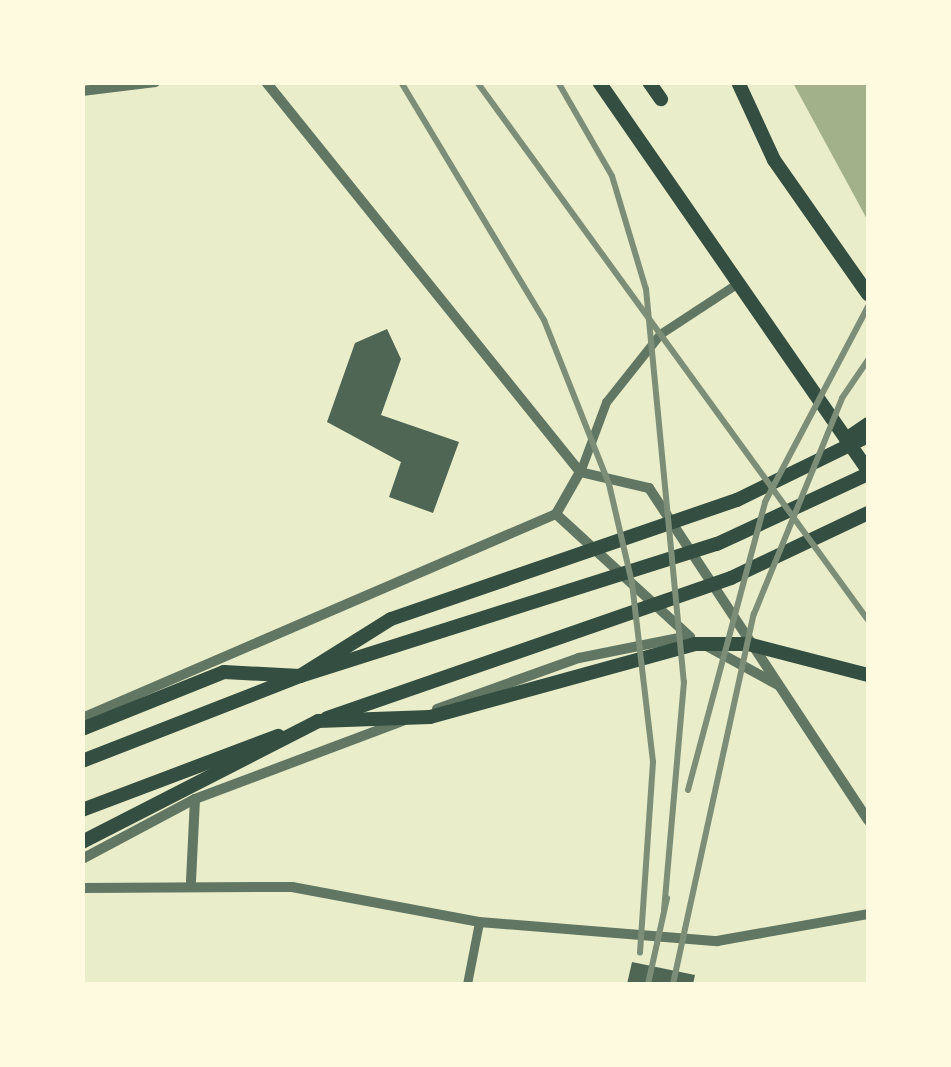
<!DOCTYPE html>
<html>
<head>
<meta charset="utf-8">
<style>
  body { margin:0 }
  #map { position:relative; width:951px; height:1067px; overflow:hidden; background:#e9edc9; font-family:"Fira Sans Condensed",sans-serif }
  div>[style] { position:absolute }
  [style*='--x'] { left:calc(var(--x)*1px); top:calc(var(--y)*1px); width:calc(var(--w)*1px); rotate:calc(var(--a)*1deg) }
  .water>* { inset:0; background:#a3b18a }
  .building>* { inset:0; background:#4f6655 }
  .minor>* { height:9px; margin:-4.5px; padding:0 4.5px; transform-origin:4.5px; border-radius:4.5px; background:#617663 }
  .tertiary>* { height:10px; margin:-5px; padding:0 5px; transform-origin:5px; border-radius:5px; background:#617663 }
  .primary>* { height:14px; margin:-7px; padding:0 7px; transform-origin:7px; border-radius:7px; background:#344e41 }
  .trunk>* { height:14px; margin:-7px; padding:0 7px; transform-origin:7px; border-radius:7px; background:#344e41 }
  .rail>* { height:6px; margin:-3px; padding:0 3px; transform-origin:3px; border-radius:3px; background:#7c8e77 }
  span { translate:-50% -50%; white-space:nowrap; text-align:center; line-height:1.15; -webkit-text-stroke:8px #fefae0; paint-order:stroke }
  .frame { position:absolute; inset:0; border:85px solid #fefae0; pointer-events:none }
</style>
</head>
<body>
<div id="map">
  <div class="water">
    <i style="clip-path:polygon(793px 83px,868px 83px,868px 221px)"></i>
  </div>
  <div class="building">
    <i style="clip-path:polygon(387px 329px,401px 359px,381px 415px,459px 442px,433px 513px,389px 497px,401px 462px,327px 422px,355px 343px)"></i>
    <i style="clip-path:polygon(632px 962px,695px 975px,693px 984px,627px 984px)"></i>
  </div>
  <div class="minor">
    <i style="--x:580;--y:472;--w:75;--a:-69.6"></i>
    <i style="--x:606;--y:402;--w:87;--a:-51.5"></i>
    <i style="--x:660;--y:334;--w:93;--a:-33.2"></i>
    <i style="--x:467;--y:984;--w:63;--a:-79"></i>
  </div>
  <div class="tertiary">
    <i style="--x:266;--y:82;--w:501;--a:51.16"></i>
    <i style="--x:82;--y:91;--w:74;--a:-7"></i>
    <i style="--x:580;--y:472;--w:71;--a:13.1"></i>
    <i style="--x:649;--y:488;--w:398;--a:56.6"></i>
    <i style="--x:556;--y:514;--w:182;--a:42.5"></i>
    <i style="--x:705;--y:645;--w:83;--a:28.7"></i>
    <i style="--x:437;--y:709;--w:151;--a:-19.8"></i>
    <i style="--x:579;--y:658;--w:111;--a:-11.4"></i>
    <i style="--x:82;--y:718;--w:516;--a:-23.29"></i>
    <i style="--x:556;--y:514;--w:48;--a:-60.3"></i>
    <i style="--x:82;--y:859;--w:128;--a:-28"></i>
    <i style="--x:195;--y:799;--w:222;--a:-20.6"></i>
    <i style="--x:191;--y:881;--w:82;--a:-87.2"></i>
    <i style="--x:82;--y:888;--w:210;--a:-0.3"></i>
    <i style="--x:292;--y:887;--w:190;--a:10.6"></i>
    <i style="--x:479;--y:922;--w:239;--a:4.6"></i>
    <i style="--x:717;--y:941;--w:153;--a:-10.1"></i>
  </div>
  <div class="primary">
    <i style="--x:599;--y:82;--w:473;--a:55.3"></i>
    <i style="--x:738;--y:82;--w:86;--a:65.2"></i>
    <i style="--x:774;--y:160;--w:164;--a:55"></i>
    <i style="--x:846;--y:439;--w:27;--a:-34"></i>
    <i style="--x:327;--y:718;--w:428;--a:-19.1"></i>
    <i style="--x:731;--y:578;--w:152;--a:-25.4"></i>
    <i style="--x:82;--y:761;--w:234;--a:-21.3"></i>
    <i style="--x:300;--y:676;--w:437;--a:-17.6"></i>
    <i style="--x:717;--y:544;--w:166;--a:-24.9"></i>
    <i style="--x:82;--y:810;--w:210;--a:-20.7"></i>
  </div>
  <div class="trunk">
    <i style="--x:649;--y:82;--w:21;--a:55"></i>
    <i style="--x:82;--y:729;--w:153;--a:-21.9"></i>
    <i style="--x:224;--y:672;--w:76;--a:3"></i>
    <i style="--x:300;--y:676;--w:107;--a:-32.1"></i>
    <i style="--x:391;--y:619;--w:366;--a:-19"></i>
    <i style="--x:737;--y:500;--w:146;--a:-26"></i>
    <i style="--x:82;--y:842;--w:265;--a:-27.1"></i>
    <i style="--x:318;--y:721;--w:112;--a:-2"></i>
    <i style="--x:430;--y:717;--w:275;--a:-15.4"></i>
    <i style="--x:695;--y:644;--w:53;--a:0"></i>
    <i style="--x:748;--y:644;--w:124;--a:14.5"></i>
  </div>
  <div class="rail">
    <i style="--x:401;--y:82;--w:278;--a:59"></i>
    <i style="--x:544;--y:320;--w:176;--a:68.4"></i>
    <i style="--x:609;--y:484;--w:102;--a:76.9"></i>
    <i style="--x:632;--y:583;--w:180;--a:83.3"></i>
    <i style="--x:653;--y:762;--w:191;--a:93.9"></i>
    <i style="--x:477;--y:82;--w:665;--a:53.99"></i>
    <i style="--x:558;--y:82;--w:108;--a:60.1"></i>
    <i style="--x:612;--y:176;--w:118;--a:73.3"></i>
    <i style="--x:646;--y:289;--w:395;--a:84.5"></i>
    <i style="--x:684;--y:682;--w:229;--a:95"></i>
    <i style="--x:688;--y:790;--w:298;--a:-75"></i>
    <i style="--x:765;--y:502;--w:221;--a:-62.2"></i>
    <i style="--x:648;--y:984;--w:88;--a:-77.5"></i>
    <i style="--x:673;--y:984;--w:379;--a:-77.7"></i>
    <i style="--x:754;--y:614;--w:233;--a:-67.8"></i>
    <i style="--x:842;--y:398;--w:46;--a:-55.6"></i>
  </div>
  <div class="frame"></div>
</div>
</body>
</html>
